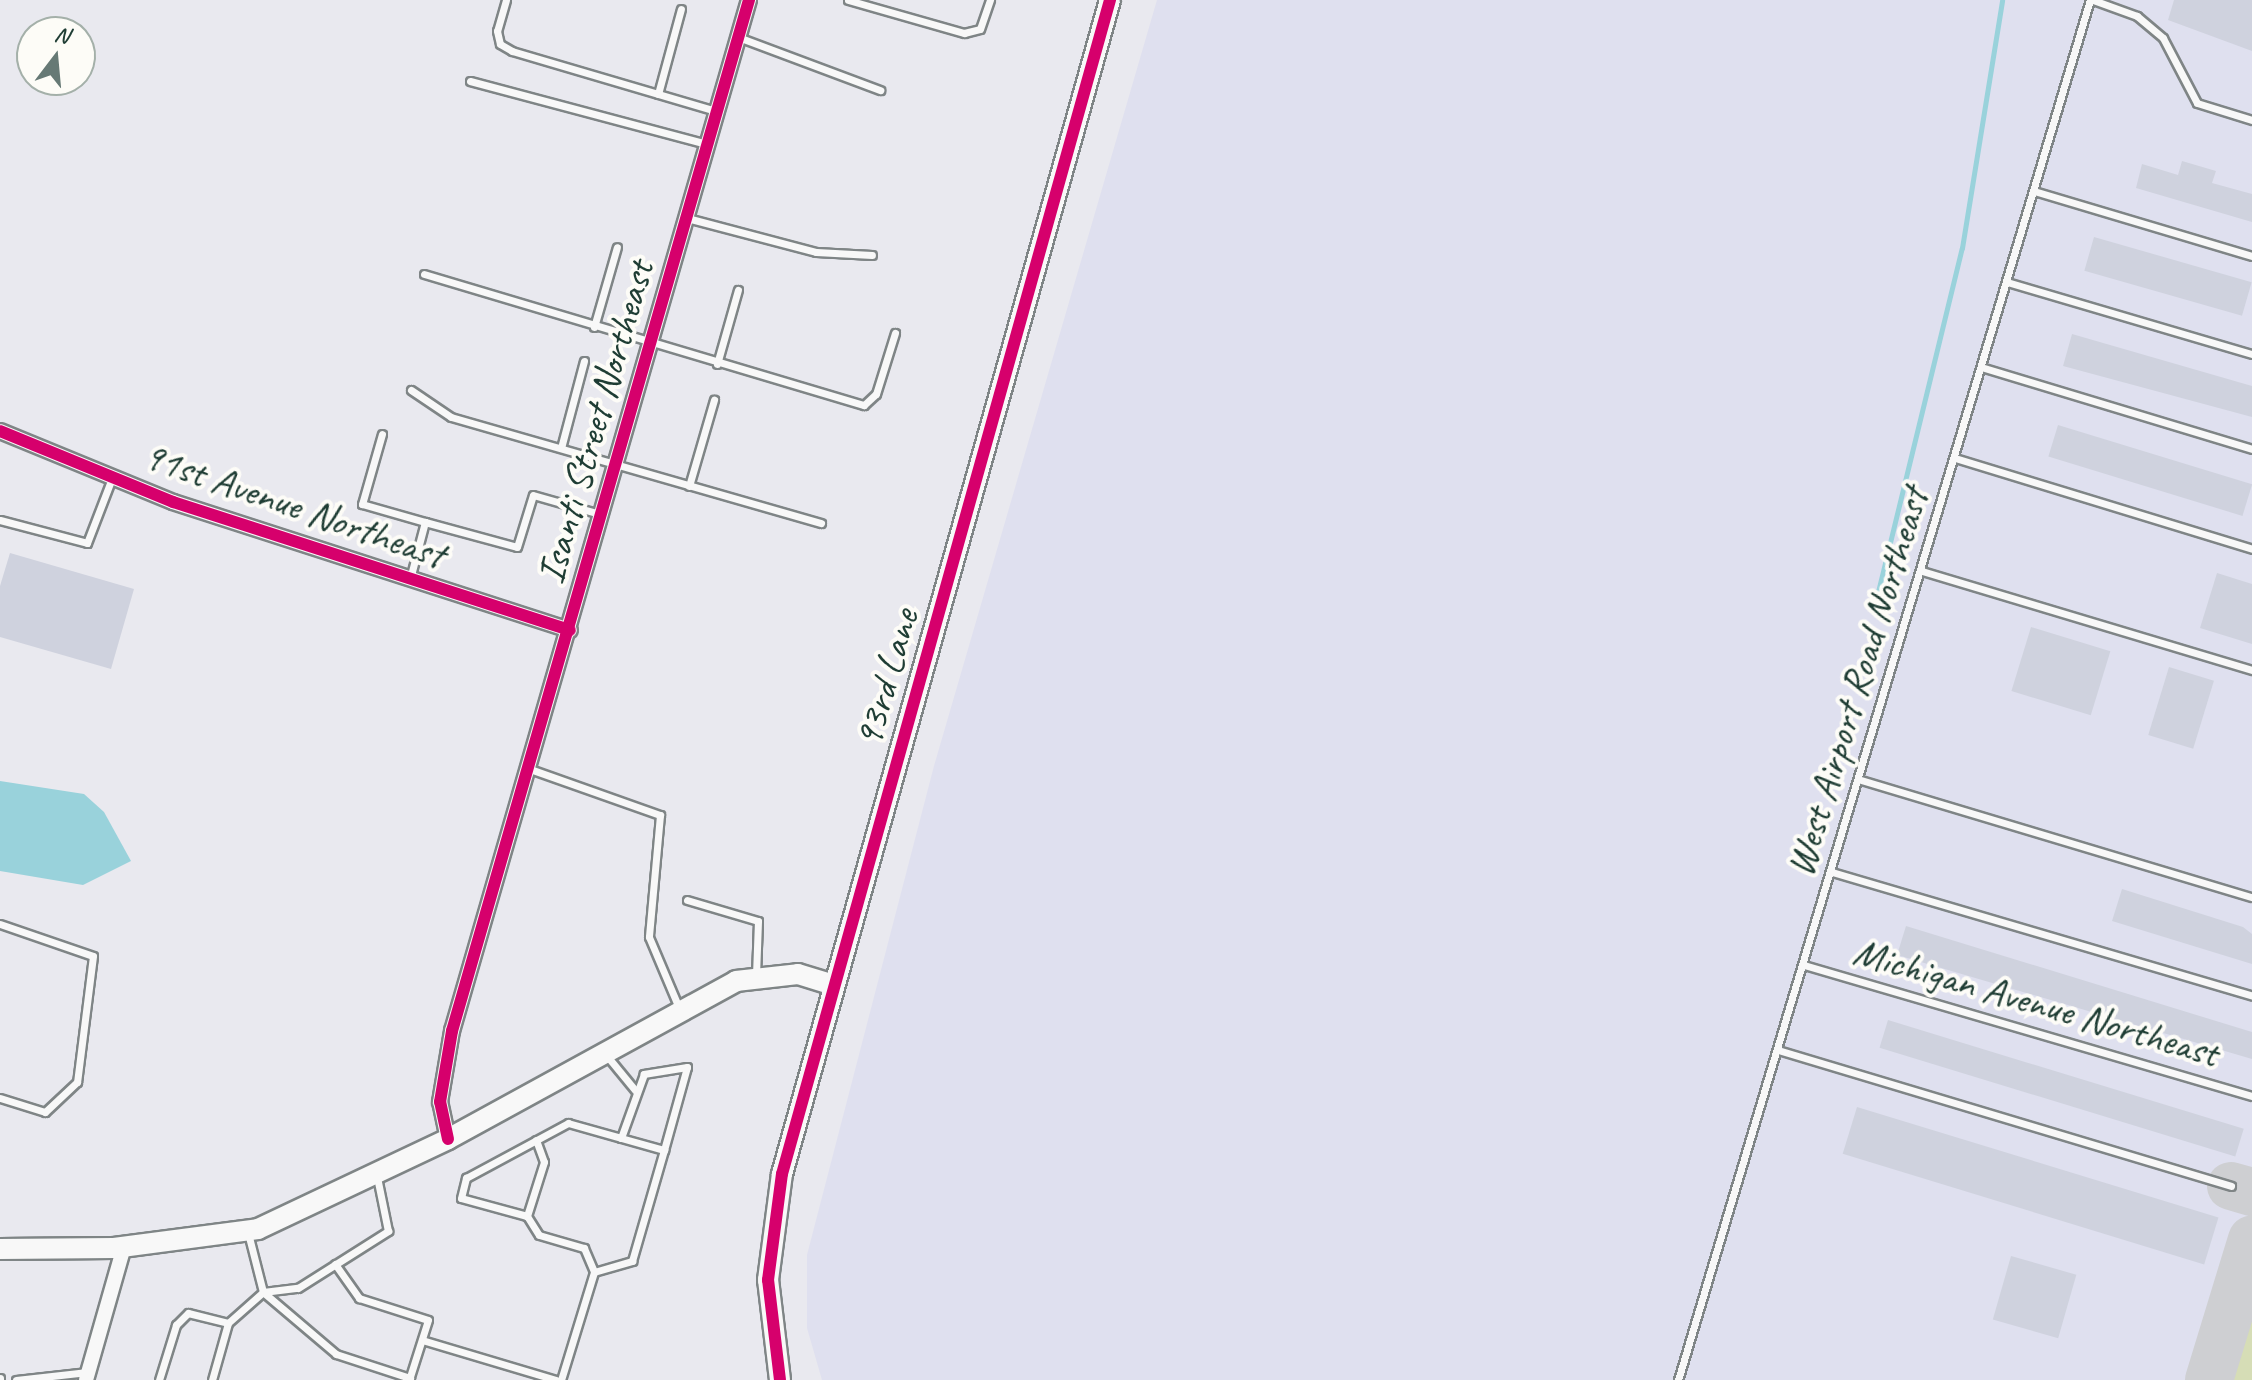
<!DOCTYPE html>
<html>
<head>
<meta charset="utf-8">
<style>
  body { margin:0 }
  #map { position:relative; width:2252px; height:1380px; overflow:hidden; background:#e9e9ef; font-family:Caveat,sans-serif }
  div>[style] { position:absolute }
  [style*='--x'] { left:calc(var(--x)*1px); top:calc(var(--y)*1px); width:calc(var(--w)*1px); rotate:calc(var(--a)*1deg) }
  .built>* { inset:0; background:#dfe0ef }
  .green>* { inset:0; background:#d6ddb6 }
  .water>* { inset:0; background:#99d2db }
  .stream>* { height:5px; margin:-2.5px; padding:0 2.5px; transform-origin:2.5px; border-radius:2.5px; background:#99d2db }
  .taxiway>* { height:48px; margin:-24px; padding:0 24px; transform-origin:24px; border-radius:24px; background:#cecfd2 }
  .building>* { inset:0; background:#cfd2de; transform-origin:0 0 }
  .roads { filter:drop-shadow(2px 0 #7f8586) drop-shadow(-2px 0 #7f8586) drop-shadow(0 2px #7f8586) drop-shadow(0 -2px #7f8586) }
  .lane>* { height:7px; margin:-3.5px; padding:0 3.5px; transform-origin:3.5px; border-radius:3.5px; background:#f8f8f8 }
  .street>* { height:14px; margin:-7px; padding:0 7px; transform-origin:7px; border-radius:7px; background:#f8f8f8 }
  .secondary>* { height:20px; margin:-10px; padding:0 10px; transform-origin:10px; border-radius:10px; background:#f8f8f8 }
  .cycleway>* { height:12px; margin:-6px; padding:0 6px; transform-origin:6px; border-radius:6px; background:#d6006c }
  span { translate:-50% -50%; white-space:nowrap; text-align:center; line-height:1.15; -webkit-text-stroke:8px #fdfcf7; paint-order:stroke }
  .street-label { font-size:40px; color:#1f3d34 }
  .north { position:absolute; left:16px; top:16px; width:80px; height:80px; box-sizing:border-box; background:#fdfcf7; border:2px solid #a4b0a9; border-radius:50%; rotate:16deg; font-size:22px; font-weight:700; line-height:32px; text-align:center; color:#1f3d34 }
  .north::after { content:''; display:block; margin:auto; width:28px; height:36px; background:#667975; clip-path:polygon(50% 0,100% 100%,50% 72%,0 100%) }
</style>
</head>
<body>
<div id="map">
  <div class="built">
    <i style="clip-path:polygon(1157px 0,2252px 0,2252px 1380px,822px 1380px,807px 1328px,807px 1255px,934px 766px)"></i>
  </div>
  <div class="green">
    <i style="clip-path:polygon(2252px 1306px,2252px 1380px,2229px 1380px)"></i>
  </div>
  <div class="water">
    <i style="clip-path:polygon(0 781px,84px 794px,104px 812px,131px 861px,83px 885px,0 871px)"></i>
  </div>
  <div class="stream">
    <i style="--x:1875;--y:604;--w:366;--a:-76.3"></i>
    <i style="--x:1962;--y:248;--w:251;--a:-80.8"></i>
  </div>
  <div class="taxiway">
    <i style="--x:2231;--y:1186;--w:22;--a:16"></i>
    <i style="--x:2209;--y:1380;--w:147;--a:-73"></i>
  </div>
  <div class="building">
    <i style="clip-path:polygon(2174px 0,2252px 0,2252px 51px,2168px 20px)"></i>
    <i style="clip-path:polygon(2182px 161px,2216px 171px,2212px 183px,2252px 194px,2252px 222px,2136px 188px,2142px 164px,2178px 175px)"></i>
    <i style="left:2094px;top:237px;width:164px;height:35px;rotate:16deg"></i>
    <i style="clip-path:polygon(2072px 334px,2252px 386px,2252px 417px,2063px 366px)"></i>
    <i style="left:2058px;top:425px;width:203px;height:33px;rotate:17deg"></i>
    <i style="clip-path:polygon(10px 553px,134px 589px,111px 669px,0 637px,0 586px)"></i>
    <i style="clip-path:polygon(2217px 573px,2252px 584px,2252px 644px,2200px 628px)"></i>
    <i style="left:2031px;top:627px;width:83px;height:67px;rotate:17deg"></i>
    <i style="left:2169px;top:667px;width:47px;height:71px;rotate:17deg"></i>
    <i style="clip-path:polygon(2122px 889px,2243px 927px,2252px 934px,2252px 964px,2112px 921px)"></i>
    <i style="clip-path:polygon(1906px 926px,2252px 1032px,2252px 1059px,1897px 955px)"></i>
    <i style="left:1888px;top:1020px;width:372px;height:29px;rotate:17deg"></i>
    <i style="left:1857px;top:1107px;width:378px;height:49px;rotate:17deg"></i>
    <i style="left:2011px;top:1256px;width:68px;height:66px;rotate:16deg"></i>
  </div>
  <div class="roads">
    <div class="lane">
      <i style="--x:506;--y:0;--w:32;--a:106"></i>
      <i style="--x:497;--y:31;--w:13;--a:77"></i>
      <i style="--x:500;--y:44;--w:14;--a:30"></i>
      <i style="--x:512;--y:51;--w:213;--a:16.4"></i>
      <i style="--x:848;--y:0;--w:121;--a:15.9"></i>
      <i style="--x:964;--y:33;--w:16;--a:-14"></i>
      <i style="--x:980;--y:29;--w:31;--a:-71"></i>
      <i style="--x:2093;--y:0;--w:47;--a:20"></i>
      <i style="--x:2137;--y:16;--w:34;--a:40"></i>
      <i style="--x:2163;--y:38;--w:73;--a:62.4"></i>
      <i style="--x:2197;--y:103;--w:58;--a:17.2"></i>
      <i style="--x:738;--y:37;--w:152;--a:20.5"></i>
      <i style="--x:470;--y:81;--w:245;--a:14.9"></i>
      <i style="--x:658;--y:94;--w:88;--a:-74.9"></i>
      <i style="--x:2034;--y:191;--w:227;--a:16.6"></i>
      <i style="--x:687;--y:218;--w:133;--a:14.8"></i>
      <i style="--x:816;--y:252;--w:56;--a:3.1"></i>
      <i style="--x:424;--y:274;--w:459;--a:16.6"></i>
      <i style="--x:864;--y:405;--w:16;--a:-43"></i>
      <i style="--x:876;--y:394;--w:64;--a:-72.7"></i>
      <i style="--x:2007;--y:282;--w:255;--a:16.4"></i>
      <i style="--x:594;--y:327;--w:83;--a:-74"></i>
      <i style="--x:717;--y:364;--w:77;--a:-74.2"></i>
      <i style="--x:1981;--y:367;--w:283;--a:16.8"></i>
      <i style="--x:411;--y:390;--w:48;--a:34"></i>
      <i style="--x:451;--y:417;--w:385;--a:16"></i>
      <i style="--x:382;--y:434;--w:73;--a:105.9"></i>
      <i style="--x:362;--y:504;--w:66;--a:15.9"></i>
      <i style="--x:561;--y:448;--w:90;--a:-75.2"></i>
      <i style="--x:1955;--y:458;--w:311;--a:17"></i>
      <i style="--x:689;--y:486;--w:90;--a:-73.8"></i>
      <i style="--x:0;--y:520;--w:90;--a:14.8"></i>
      <i style="--x:87;--y:543;--w:70;--a:-69"></i>
      <i style="--x:1922;--y:571;--w:345;--a:16.7"></i>
      <i style="--x:410;--y:579;--w:59;--a:-75.3"></i>
      <i style="--x:425;--y:522;--w:95;--a:15.2"></i>
      <i style="--x:517;--y:547;--w:54;--a:-72.9"></i>
      <i style="--x:533;--y:495;--w:70;--a:15.8"></i>
      <i style="--x:530;--y:769;--w:138;--a:19.5"></i>
      <i style="--x:660;--y:815;--w:122;--a:95.2"></i>
      <i style="--x:649;--y:937;--w:77;--a:67.1"></i>
      <i style="--x:1861;--y:780;--w:408;--a:16.7"></i>
      <i style="--x:1832;--y:872;--w:438;--a:16.4"></i>
      <i style="--x:687;--y:900;--w:74;--a:16.5"></i>
      <i style="--x:758;--y:921;--w:54;--a:92.1"></i>
      <i style="--x:0;--y:924;--w:98;--a:19"></i>
      <i style="--x:93;--y:956;--w:127;--a:97.2"></i>
      <i style="--x:77;--y:1082;--w:44;--a:136.8"></i>
      <i style="--x:45;--y:1112;--w:47;--a:-162.7"></i>
      <i style="--x:1804;--y:965;--w:467;--a:16.3"></i>
      <i style="--x:1778;--y:1050;--w:473;--a:16.7"></i>
      <i style="--x:607;--y:1056;--w:44;--a:50.5"></i>
      <i style="--x:536;--y:1140;--w:23;--a:70"></i>
      <i style="--x:544;--y:1162;--w:57;--a:107.5"></i>
      <i style="--x:527;--y:1216;--w:68;--a:-164.7"></i>
      <i style="--x:461;--y:1198;--w:21;--a:-76"></i>
      <i style="--x:466;--y:1178;--w:116;--a:-28.3"></i>
      <i style="--x:568;--y:1123;--w:55;--a:15.8"></i>
      <i style="--x:527;--y:1216;--w:22;--a:58"></i>
      <i style="--x:539;--y:1235;--w:47;--a:16.1"></i>
      <i style="--x:584;--y:1248;--w:26;--a:67"></i>
      <i style="--x:248;--y:1233;--w:61;--a:75.7"></i>
      <i style="--x:263;--y:1292;--w:96;--a:40.3"></i>
      <i style="--x:336;--y:1354;--w:78;--a:18"></i>
      <i style="--x:335;--y:1264;--w:42;--a:54.8"></i>
      <i style="--x:359;--y:1298;--w:72;--a:17.7"></i>
      <i style="--x:428;--y:1320;--w:63;--a:107.6"></i>
      <i style="--x:422;--y:1340;--w:140;--a:16.6"></i>
      <i style="--x:0;--y:1378;--w:2;--a:90"></i>
      <i style="--x:16;--y:1380;--w:72;--a:-6.3"></i>
      <i style="--x:159;--y:1380;--w:58;--a:-72.8"></i>
      <i style="--x:176;--y:1325;--w:17;--a:-45"></i>
      <i style="--x:188;--y:1313;--w:41;--a:14"></i>
      <i style="--x:212;--y:1380;--w:59;--a:-74.3"></i>
      <i style="--x:228;--y:1323;--w:47;--a:-41.5"></i>
      <i style="--x:263;--y:1292;--w:35;--a:-7"></i>
      <i style="--x:298;--y:1288;--w:107;--a:-32.3"></i>
      <i style="--x:388;--y:1231;--w:55;--a:-101.5"></i>
      <i style="--x:561;--y:1380;--w:113;--a:-73"></i>
      <i style="--x:594;--y:1272;--w:40;--a:-16"></i>
      <i style="--x:632;--y:1261;--w:116;--a:-73.9"></i>
      <i style="--x:664;--y:1150;--w:86;--a:-74.5"></i>
      <i style="--x:687;--y:1067;--w:44;--a:170.8"></i>
      <i style="--x:644;--y:1074;--w:68;--a:109.8"></i>
      <i style="--x:621;--y:1138;--w:45;--a:15.6"></i>
      <i style="--x:1678;--y:1380;--w:1440;--a:-73.38"></i>
    </div>
    <div class="street">
      <i style="--x:0;--y:431;--w:187;--a:22.3"></i>
      <i style="--x:173;--y:502;--w:417;--a:17.9"></i>
      <i style="--x:448;--y:1139;--w:38;--a:-102"></i>
      <i style="--x:440;--y:1102;--w:72;--a:-80.4"></i>
      <i style="--x:452;--y:1031;--w:1073;--a:-73.93"></i>
      <i style="--x:86;--y:1380;--w:138;--a:-74.1"></i>
    </div>
    <div class="secondary">
      <i style="--x:0;--y:1249;--w:114;--a:-0.5"></i>
      <i style="--x:114;--y:1248;--w:145;--a:-7.5"></i>
      <i style="--x:258;--y:1229;--w:210;--a:-25.3"></i>
      <i style="--x:448;--y:1139;--w:328;--a:-28.7"></i>
      <i style="--x:736;--y:981;--w:62;--a:-6.4"></i>
      <i style="--x:798;--y:974;--w:37;--a:17"></i>
      <i style="--x:780;--y:1380;--w:101;--a:-96.8"></i>
      <i style="--x:768;--y:1280;--w:107;--a:-82.5"></i>
      <i style="--x:782;--y:1174;--w:1219;--a:-74.39"></i>
    </div>
  </div>
  <div class="cycleway">
    <i style="--x:0;--y:431;--w:187;--a:22.3"></i>
    <i style="--x:173;--y:502;--w:417;--a:17.9"></i>
    <i style="--x:448;--y:1139;--w:38;--a:-102"></i>
    <i style="--x:440;--y:1102;--w:72;--a:-80.4"></i>
    <i style="--x:452;--y:1031;--w:1073;--a:-73.93"></i>
    <i style="--x:780;--y:1380;--w:101;--a:-96.8"></i>
    <i style="--x:768;--y:1280;--w:107;--a:-82.5"></i>
    <i style="--x:782;--y:1174;--w:1219;--a:-74.39"></i>
  </div>
  <div class="street-label">
    <span style="left:595px;top:422px;rotate:-74deg">Isanti Street Northeast</span>
    <span style="left:294px;top:505px;rotate:19deg">91st Avenue Northeast</span>
    <span style="left:886px;top:678px;rotate:-74deg">93rd Lane</span>
    <span style="left:1857px;top:682px;rotate:-73deg">West Airport Road Northeast</span>
    <span style="left:2036px;top:1002px;rotate:16deg">Michigan Avenue Northeast</span>
  </div>
  <div class="north">N</div>
</div>
</body>
</html>
